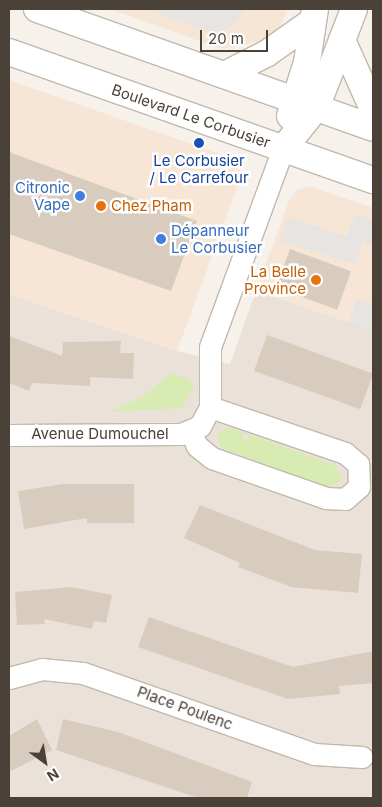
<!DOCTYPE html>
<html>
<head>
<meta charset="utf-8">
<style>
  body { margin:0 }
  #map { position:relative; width:382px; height:807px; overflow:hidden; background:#f6f1ea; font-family:Inter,sans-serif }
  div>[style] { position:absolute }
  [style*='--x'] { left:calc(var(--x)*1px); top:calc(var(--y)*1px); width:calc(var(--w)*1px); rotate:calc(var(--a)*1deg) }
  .residential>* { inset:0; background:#eae2d8 }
  .commercial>* { inset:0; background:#f7e6d6 }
  .green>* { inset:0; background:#d7ebb2 }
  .parking>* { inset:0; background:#e7e4e2 }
  .building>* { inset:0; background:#d8ccbf; transform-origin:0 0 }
  .roads { filter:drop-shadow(1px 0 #c2b8ac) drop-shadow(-1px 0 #c2b8ac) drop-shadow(0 1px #c2b8ac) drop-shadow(0 -1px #c2b8ac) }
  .minor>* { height:21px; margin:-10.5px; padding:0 10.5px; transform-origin:10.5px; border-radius:10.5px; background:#fff }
  .tertiary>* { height:26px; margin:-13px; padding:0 13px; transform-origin:13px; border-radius:13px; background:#fff }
  .dots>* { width:14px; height:14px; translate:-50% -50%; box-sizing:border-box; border:2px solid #fff; border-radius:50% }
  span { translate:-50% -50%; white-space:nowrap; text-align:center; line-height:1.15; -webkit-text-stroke:5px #fff; paint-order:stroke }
  .street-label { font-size:15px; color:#4a4138 }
  .transit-label { font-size:15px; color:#164399 }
  .shop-label { font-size:15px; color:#366cbe }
  .right { translate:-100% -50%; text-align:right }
  .left { translate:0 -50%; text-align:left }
  .food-label { font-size:15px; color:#c56008 }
  .frame { position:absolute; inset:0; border:10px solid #4a4138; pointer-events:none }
  .north { position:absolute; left:20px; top:737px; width:50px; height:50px; -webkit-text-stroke:4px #fff; paint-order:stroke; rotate:148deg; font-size:14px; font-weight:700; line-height:20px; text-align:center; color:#4a4138 }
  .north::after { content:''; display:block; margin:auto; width:18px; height:22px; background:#4a4138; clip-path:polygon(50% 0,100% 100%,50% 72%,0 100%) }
  .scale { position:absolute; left:200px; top:30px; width:68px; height:22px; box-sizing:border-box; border:2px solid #4a4138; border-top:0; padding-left:6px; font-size:15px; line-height:18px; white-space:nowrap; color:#4a4138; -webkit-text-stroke:4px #fff; paint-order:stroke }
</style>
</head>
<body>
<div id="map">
  <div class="residential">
    <i style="clip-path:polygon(256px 291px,373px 330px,373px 798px,9px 798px,9px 294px,177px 351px,230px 364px)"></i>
  </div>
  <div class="commercial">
    <i style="clip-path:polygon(110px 9px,285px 9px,287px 12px,278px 30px,263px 41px,222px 49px)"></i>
    <i style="clip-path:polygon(9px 80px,226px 156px,239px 167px,241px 177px,177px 351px,9px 294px)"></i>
    <i style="clip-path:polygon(309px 186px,373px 208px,373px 330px,256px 291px,289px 201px,297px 190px)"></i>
  </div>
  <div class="green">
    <i style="clip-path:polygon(171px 374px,188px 378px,194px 387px,182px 408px,108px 412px,142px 397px)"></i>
    <i style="clip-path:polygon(230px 427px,244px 432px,242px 439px,247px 441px,249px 434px,336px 466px,343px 480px,328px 487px,221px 448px,217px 434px)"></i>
  </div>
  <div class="parking">
    <i style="clip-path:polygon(147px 9px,246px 9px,233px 27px,214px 34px)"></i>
    <i style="clip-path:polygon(356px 214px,373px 220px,373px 246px,363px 242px,355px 264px,279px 241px,288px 217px,346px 236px)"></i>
    <i style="clip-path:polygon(357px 299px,373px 304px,373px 330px,348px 322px)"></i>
  </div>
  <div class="building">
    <i style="clip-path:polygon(9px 152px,197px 221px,171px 291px,9px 234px)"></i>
    <i style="left:290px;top:249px;width:65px;height:41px;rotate:20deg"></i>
    <i style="left:267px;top:335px;width:113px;height:38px;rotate:20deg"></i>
    <i style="clip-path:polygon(9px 336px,62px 356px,63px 342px,121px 341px,120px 353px,134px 353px,133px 379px,90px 377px,90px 386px,32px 383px,29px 391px,9px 383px)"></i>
    <i style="clip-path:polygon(63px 484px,134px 484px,134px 523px,87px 523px,87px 518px,24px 529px,18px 491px)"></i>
    <i style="clip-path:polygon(200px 505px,315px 550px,362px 554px,358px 593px,291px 587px,238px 567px,240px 563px,184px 538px)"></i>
    <i style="clip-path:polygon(71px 587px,112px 595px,106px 623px,94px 621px,92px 629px,44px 619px,45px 624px,17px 625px,15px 592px)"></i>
    <i style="clip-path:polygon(149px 617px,293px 667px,373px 651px,373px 683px,339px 686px,340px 694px,288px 699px,138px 647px)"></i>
    <i style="clip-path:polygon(37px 719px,52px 750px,9px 772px,9px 736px)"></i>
    <i style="clip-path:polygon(63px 719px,118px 732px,252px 782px,247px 798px,198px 798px,56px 750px)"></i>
  </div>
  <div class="roads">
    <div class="minor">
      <i style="--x:191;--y:432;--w:15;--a:67"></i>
      <i style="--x:197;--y:446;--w:19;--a:39"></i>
      <i style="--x:212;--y:458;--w:121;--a:19.3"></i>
      <i style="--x:326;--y:498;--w:19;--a:3"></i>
      <i style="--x:345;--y:499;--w:18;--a:-41"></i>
      <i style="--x:359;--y:487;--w:23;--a:-92"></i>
      <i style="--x:358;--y:464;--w:17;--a:-140"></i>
      <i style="--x:345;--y:453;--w:143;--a:-161.2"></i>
      <i style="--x:9;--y:435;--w:172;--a:-0.3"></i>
      <i style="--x:181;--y:434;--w:21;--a:-23"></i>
      <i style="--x:200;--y:426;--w:21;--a:-62"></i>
      <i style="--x:210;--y:407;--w:60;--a:-90"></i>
      <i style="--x:210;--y:347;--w:211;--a:-69.8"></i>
      <i style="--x:9;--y:678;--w:34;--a:-15"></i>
      <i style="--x:42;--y:669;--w:41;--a:5.6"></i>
      <i style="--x:83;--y:673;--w:245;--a:19.3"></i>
      <i style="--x:314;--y:754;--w:48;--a:3.6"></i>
    </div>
    <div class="tertiary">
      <i style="--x:37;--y:9;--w:356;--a:19.5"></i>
      <i style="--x:342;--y:40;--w:76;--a:65.8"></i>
      <i style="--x:9;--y:52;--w:386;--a:19.4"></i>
      <i style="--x:224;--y:75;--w:47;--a:-26.6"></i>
      <i style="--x:266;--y:54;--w:54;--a:-35.2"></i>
      <i style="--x:290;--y:116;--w:57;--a:-72.5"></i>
      <i style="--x:307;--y:62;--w:54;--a:-81.4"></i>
      <i style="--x:283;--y:149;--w:53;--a:-51.2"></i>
      <i style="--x:316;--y:108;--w:106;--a:-69"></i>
    </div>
  </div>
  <div class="dots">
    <i style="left:199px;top:143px;background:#1a4fb4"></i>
    <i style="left:80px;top:196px;background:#3f7fe0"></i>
    <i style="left:101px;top:206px;background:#e8710a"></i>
    <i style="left:161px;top:239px;background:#3f7fe0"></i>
    <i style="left:316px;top:280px;background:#e8710a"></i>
  </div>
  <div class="street-label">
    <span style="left:191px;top:116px;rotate:19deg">Boulevard Le Corbusier</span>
    <span style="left:100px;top:434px">Avenue Dumouchel</span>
    <span style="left:185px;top:708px;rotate:20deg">Place Poulenc</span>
  </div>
  <div class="transit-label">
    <span style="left:199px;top:169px">Le Corbusier<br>/ Le Carrefour</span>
  </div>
  <div class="shop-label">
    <span class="right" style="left:70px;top:196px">Citronic<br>Vape</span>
    <span class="left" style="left:171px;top:239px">Dépanneur<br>Le Corbusier</span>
  </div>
  <div class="food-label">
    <span class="left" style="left:111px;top:206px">Chez Pham</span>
    <span class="right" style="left:306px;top:280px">La Belle<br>Province</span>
  </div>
  <div class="frame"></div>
  <div class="north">N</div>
  <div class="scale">20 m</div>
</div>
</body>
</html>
